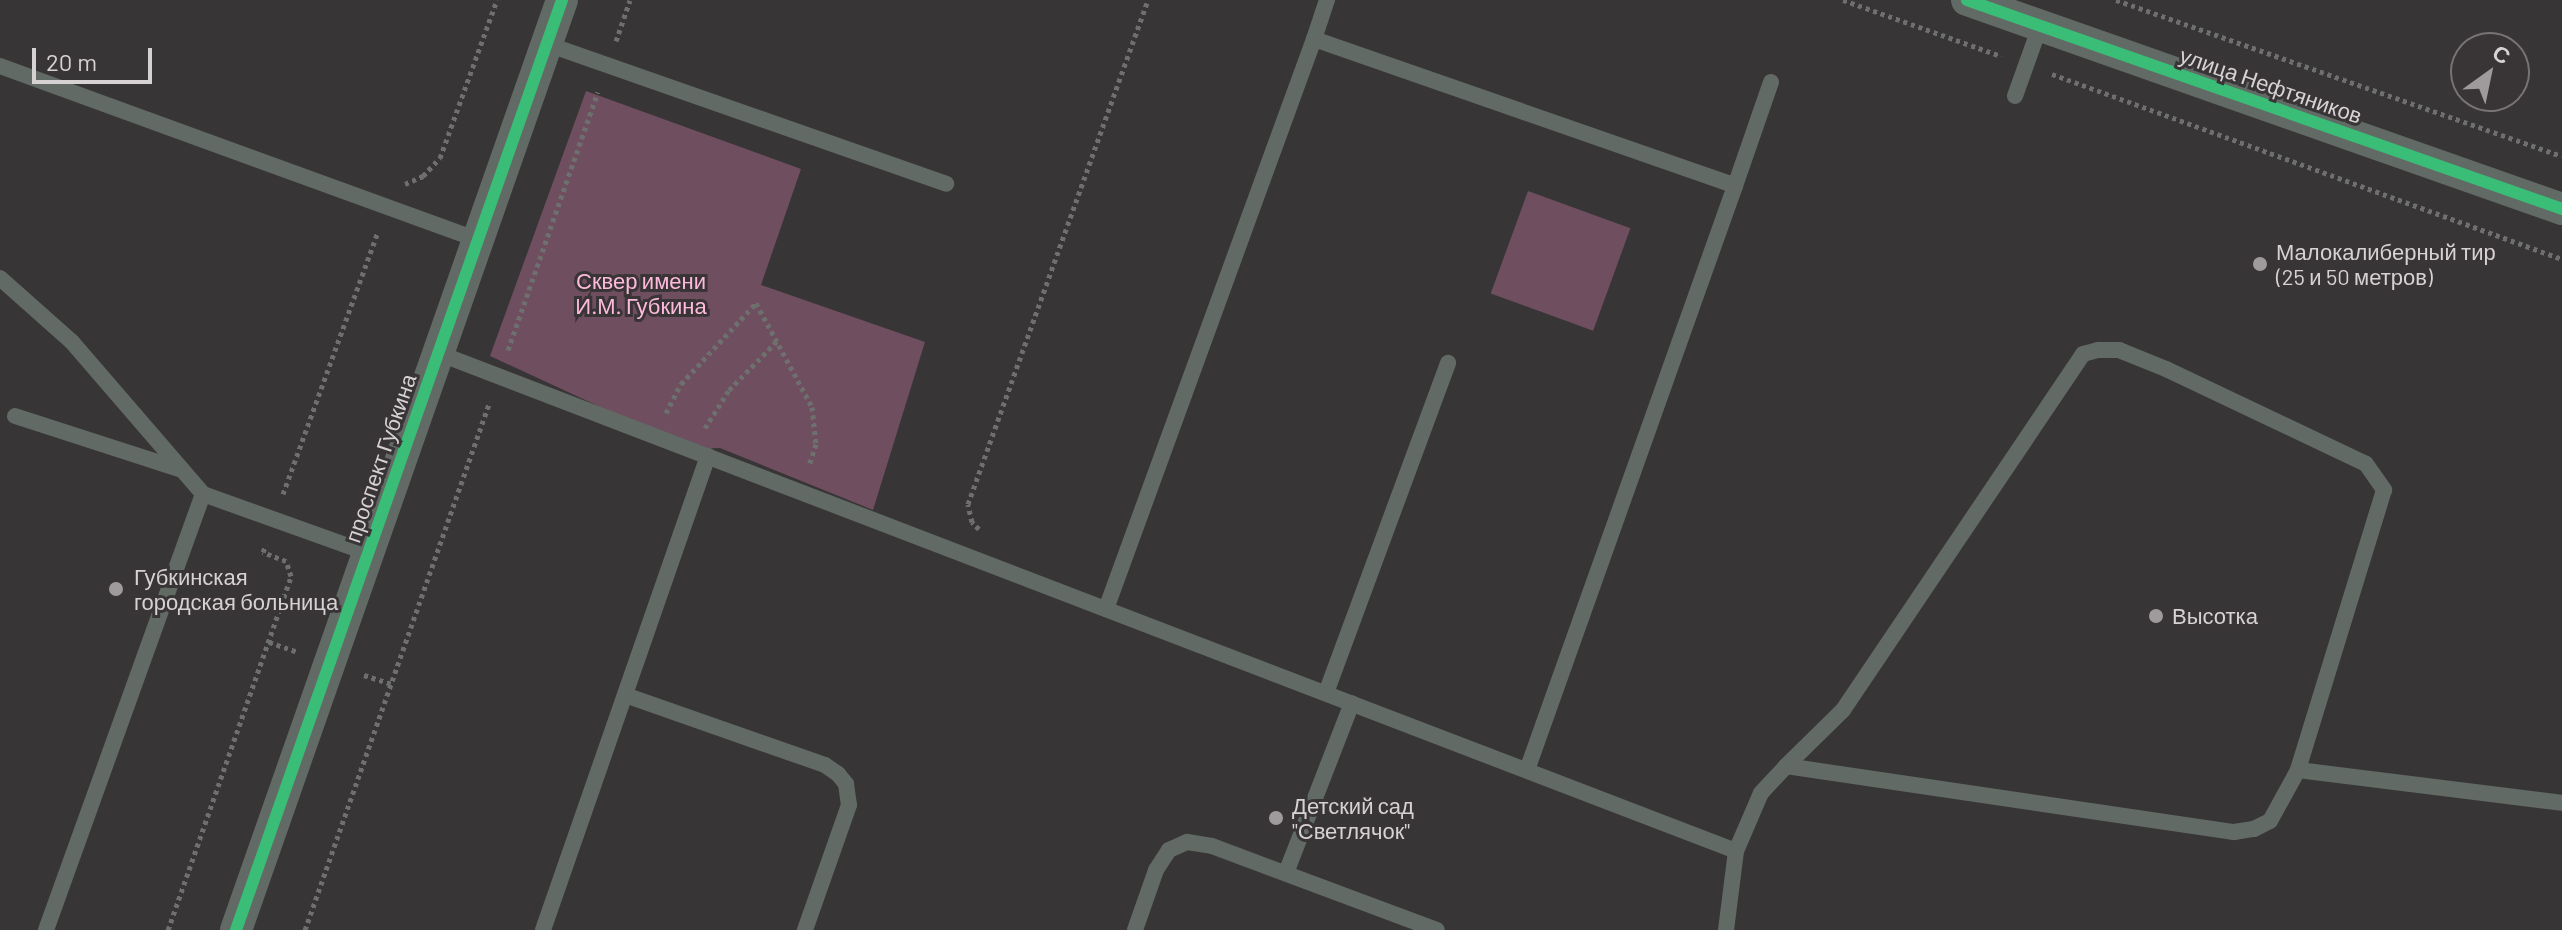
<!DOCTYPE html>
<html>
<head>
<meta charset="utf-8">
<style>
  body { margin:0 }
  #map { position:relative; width:2562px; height:930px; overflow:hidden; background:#383536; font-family:Barlow,sans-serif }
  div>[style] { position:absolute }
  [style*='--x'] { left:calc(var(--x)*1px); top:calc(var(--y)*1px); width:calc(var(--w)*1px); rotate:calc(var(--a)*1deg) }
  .green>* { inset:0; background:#6e4e5f; transform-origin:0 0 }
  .path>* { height:5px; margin-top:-2.5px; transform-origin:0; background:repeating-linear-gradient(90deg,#6e706e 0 4px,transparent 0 8px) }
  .service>* { height:16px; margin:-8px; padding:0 8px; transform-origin:8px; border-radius:8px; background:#626a65 }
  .minor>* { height:32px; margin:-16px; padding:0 16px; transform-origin:16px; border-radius:16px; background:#626a65 }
  .cycleway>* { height:12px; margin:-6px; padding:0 6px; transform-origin:6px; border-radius:6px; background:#3abd76 }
  .dots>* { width:22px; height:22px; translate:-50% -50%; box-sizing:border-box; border:4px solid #393436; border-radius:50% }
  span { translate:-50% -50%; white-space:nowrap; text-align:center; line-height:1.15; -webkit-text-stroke:6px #393436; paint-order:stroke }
  .street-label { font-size:22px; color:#d6d2d4 }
  .poi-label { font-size:22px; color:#d6d2d4 }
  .left { translate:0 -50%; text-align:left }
  .park-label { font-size:22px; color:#fdbadc }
  .north { position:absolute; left:2450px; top:32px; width:80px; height:80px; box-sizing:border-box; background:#393436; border:2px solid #787375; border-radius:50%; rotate:33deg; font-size:22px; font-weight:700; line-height:32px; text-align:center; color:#d6d2d4 }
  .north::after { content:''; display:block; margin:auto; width:28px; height:36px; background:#9f9b9d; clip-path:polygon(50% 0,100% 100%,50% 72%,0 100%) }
  .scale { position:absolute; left:32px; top:48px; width:120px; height:36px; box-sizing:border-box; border:4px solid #d6d2d4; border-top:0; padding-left:10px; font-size:24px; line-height:28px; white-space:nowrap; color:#d6d2d4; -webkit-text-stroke:6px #393436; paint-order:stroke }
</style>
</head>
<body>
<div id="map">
  <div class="green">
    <i style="clip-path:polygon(586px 91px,801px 169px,761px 285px,925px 342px,873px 510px,720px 448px,691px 449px,490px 356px)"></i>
    <i style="left:1528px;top:191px;width:109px;height:109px;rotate:20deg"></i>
  </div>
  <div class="path">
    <i style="--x:1843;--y:0;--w:168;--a:19.5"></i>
    <i style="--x:2116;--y:0;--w:472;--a:19.3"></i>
    <i style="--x:616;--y:41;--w:43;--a:-71.1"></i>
    <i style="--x:2052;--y:74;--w:543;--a:19.94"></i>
    <i style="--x:405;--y:184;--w:20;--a:-24"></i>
    <i style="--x:423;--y:176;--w:25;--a:-47"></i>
    <i style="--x:440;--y:158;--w:168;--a:-70.2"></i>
    <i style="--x:508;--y:350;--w:273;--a:-70.8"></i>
    <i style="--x:666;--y:413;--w:33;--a:-63"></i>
    <i style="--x:681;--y:384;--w:110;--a:-47.2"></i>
    <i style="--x:756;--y:303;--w:118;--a:61.7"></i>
    <i style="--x:812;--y:407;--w:37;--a:84"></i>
    <i style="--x:816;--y:444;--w:22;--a:108"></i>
    <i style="--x:705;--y:428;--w:45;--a:-57.7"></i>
    <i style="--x:729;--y:390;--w:70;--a:-45.6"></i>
    <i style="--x:283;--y:494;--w:279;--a:-70.1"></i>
    <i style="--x:979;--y:529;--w:10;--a:-135"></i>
    <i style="--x:972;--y:522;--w:18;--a:-103"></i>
    <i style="--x:968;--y:504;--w:535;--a:-70.35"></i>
    <i style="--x:269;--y:642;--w:31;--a:19"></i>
    <i style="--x:364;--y:675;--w:28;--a:18"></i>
    <i style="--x:168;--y:930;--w:375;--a:-70.8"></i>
    <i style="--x:291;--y:576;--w:16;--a:-108"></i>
    <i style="--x:286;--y:561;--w:25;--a:-159"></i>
    <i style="--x:263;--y:552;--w:8;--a:-67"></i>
    <i style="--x:305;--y:930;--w:560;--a:-70.72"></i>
  </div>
  <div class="service">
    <i style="--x:1314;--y:39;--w:41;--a:-71.6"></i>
    <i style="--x:547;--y:44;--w:423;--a:19.3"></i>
    <i style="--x:0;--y:66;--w:509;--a:20"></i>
    <i style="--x:2015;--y:96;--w:74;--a:-70.3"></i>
    <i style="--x:1735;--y:186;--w:110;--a:-70.9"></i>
    <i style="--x:0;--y:278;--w:96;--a:41.6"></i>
    <i style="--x:72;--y:342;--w:201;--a:49.2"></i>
    <i style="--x:203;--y:494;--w:175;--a:19.7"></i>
    <i style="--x:438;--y:353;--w:1390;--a:20.99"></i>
    <i style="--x:1736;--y:851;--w:80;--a:97.2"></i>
    <i style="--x:15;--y:416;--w:176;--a:17.9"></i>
    <i style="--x:1106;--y:609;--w:607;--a:-69.95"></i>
    <i style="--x:1314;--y:39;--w:446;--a:19.2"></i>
    <i style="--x:1735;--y:186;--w:620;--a:109.6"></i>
    <i style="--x:1326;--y:693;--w:352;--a:-69.7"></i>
    <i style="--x:625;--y:695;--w:212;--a:19.3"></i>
    <i style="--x:825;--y:765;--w:16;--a:35"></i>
    <i style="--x:838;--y:774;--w:13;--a:51"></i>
    <i style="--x:846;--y:784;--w:21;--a:82"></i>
    <i style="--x:849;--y:805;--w:133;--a:109.4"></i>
    <i style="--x:1786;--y:766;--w:80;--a:-44.5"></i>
    <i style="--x:1843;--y:710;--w:429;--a:-56"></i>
    <i style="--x:2083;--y:354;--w:16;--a:-15"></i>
    <i style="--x:2098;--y:350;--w:21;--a:0"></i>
    <i style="--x:2119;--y:350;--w:51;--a:22"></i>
    <i style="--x:2166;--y:369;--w:221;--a:25.4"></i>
    <i style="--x:2366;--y:464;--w:32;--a:55"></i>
    <i style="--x:2384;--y:490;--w:293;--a:107.1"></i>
    <i style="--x:2298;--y:770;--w:266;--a:7.1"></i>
    <i style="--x:1736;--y:851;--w:63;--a:-66.7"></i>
    <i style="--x:1761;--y:793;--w:37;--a:-47"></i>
    <i style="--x:1786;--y:766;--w:453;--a:8.4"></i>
    <i style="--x:2234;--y:832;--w:20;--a:-9"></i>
    <i style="--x:2254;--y:829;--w:18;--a:-27"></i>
    <i style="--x:2270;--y:821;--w:58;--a:-61.2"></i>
    <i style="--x:1286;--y:873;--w:182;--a:-68.8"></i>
    <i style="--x:46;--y:930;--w:463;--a:-70.2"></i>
    <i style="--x:543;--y:930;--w:502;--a:-70.81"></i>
    <i style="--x:1135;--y:930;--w:64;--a:-70.7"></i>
    <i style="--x:1156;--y:870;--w:24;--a:-57"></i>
    <i style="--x:1169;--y:850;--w:20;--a:-24"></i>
    <i style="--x:1187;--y:842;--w:25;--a:9"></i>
    <i style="--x:1212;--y:846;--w:240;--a:20.5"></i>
  </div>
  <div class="minor">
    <i style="--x:1967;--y:0;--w:631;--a:19.35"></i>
    <i style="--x:236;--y:930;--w:985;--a:-70.68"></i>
  </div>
  <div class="cycleway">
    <i style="--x:1967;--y:0;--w:631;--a:19.35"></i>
    <i style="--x:236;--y:930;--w:985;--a:-70.68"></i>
  </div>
  <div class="dots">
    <i style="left:2260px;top:264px;background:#9f9b9d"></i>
    <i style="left:116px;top:589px;background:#9f9b9d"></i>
    <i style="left:2156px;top:616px;background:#9f9b9d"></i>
    <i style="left:1276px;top:818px;background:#9f9b9d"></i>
  </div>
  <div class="street-label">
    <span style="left:2271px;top:85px;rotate:19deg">улица Нефтяников</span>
    <span style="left:380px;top:458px;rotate:-71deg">проспект Губкина</span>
  </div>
  <div class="poi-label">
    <span class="left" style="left:2276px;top:264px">Малокалиберный тир<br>(25 и 50 метров)</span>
    <span class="left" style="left:134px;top:589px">Губкинская<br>городская больница</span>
    <span class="left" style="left:2172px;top:616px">Высотка</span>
    <span class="left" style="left:1292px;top:818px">Детский сад<br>"Светлячок"</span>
  </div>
  <div class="park-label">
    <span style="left:641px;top:293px">Сквер имени<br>И.М. Губкина</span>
  </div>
  <div class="north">С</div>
  <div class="scale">20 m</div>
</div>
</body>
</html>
